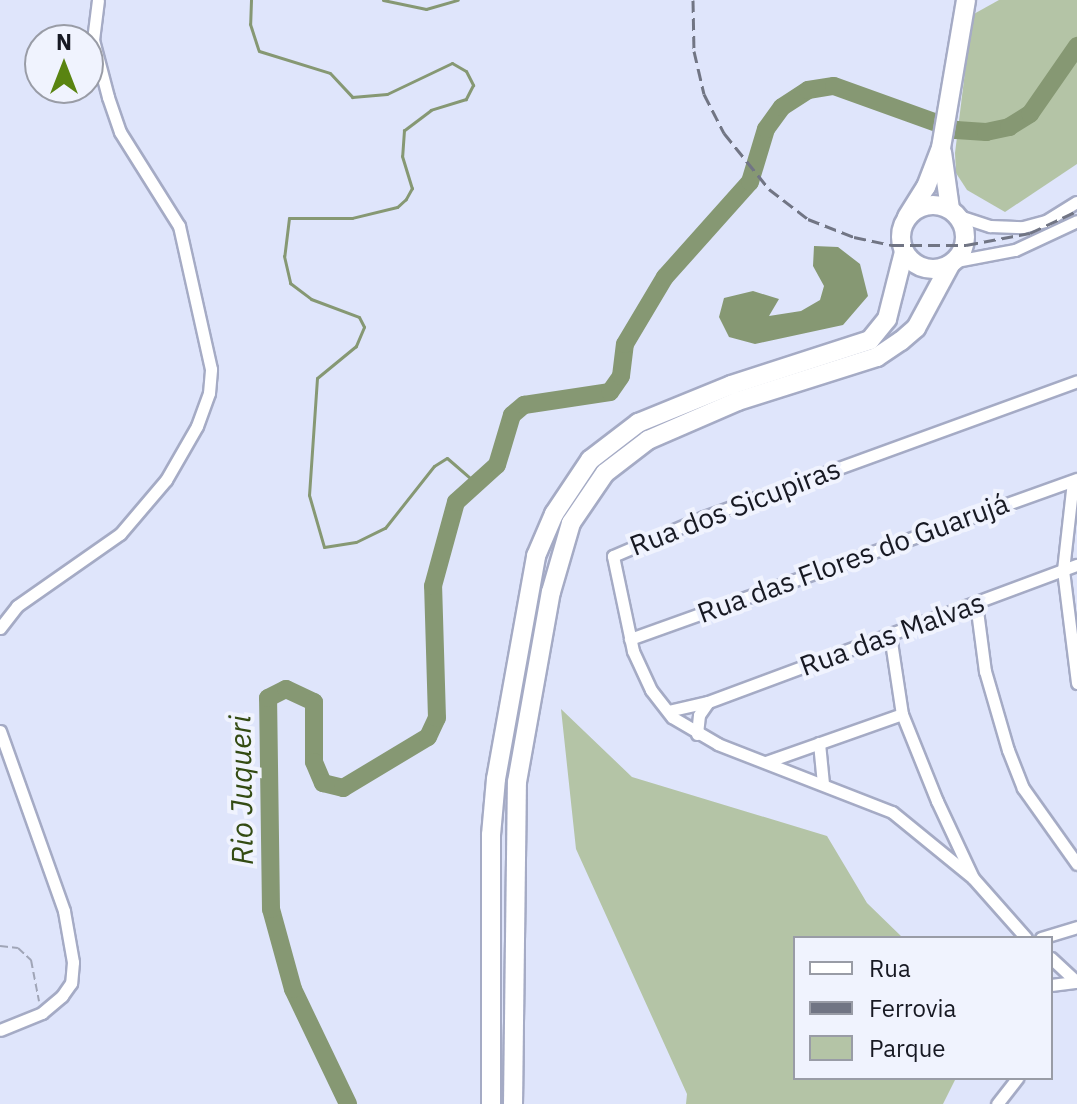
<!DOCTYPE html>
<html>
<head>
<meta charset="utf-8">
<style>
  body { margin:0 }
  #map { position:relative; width:1077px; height:1104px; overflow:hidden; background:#dfe5fb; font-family:"IBM Plex Sans",sans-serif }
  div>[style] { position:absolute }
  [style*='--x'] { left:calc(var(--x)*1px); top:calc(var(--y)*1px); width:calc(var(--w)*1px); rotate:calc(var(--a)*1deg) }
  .green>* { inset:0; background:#b4c4a6 }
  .water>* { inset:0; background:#869873 }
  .stream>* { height:3px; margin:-1.5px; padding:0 1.5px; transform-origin:1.5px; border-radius:1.5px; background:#869873 }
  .river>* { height:18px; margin:-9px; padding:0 9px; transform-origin:9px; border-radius:9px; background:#869873 }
  .path>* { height:2px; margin-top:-1px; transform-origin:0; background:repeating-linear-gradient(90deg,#a0a5b7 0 8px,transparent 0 12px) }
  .roads { filter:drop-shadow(2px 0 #a5abc5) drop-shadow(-2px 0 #a5abc5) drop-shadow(0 2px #a5abc5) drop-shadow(0 -2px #a5abc5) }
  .street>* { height:11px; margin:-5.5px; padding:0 5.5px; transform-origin:5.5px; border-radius:5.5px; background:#fff }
  .primary>* { height:18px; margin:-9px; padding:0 9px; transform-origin:9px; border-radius:9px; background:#fff }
  .primary>.ring { margin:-9px; padding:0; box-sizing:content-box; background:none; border:18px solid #fff; border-radius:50% }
  .rail>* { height:3px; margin-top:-1.5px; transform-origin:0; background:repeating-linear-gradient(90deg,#717584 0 12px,transparent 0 18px) }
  span { translate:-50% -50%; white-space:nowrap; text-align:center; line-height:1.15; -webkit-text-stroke:8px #f0f3fe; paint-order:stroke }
  .street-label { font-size:28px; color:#171923 }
  .water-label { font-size:30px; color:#334b12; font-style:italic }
  .legend { position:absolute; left:793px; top:936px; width:260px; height:144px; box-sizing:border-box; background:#f0f3fe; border:2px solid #999ca6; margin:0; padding:10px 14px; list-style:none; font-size:24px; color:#171923 }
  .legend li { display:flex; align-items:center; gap:16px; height:40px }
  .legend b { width:40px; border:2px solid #999ca6 }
  .north { position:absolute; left:24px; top:24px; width:80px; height:80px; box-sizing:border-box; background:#f0f3fe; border:2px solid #999ca6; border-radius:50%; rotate:0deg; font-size:22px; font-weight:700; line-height:32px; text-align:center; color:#171923 }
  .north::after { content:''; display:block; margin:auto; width:28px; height:36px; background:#598411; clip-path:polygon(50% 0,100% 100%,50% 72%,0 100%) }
</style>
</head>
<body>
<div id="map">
  <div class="green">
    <i style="clip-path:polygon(999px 0,1077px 0,1077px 164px,1005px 212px,967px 190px,956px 173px,955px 153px,972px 15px)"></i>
    <i style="clip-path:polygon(561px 709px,632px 777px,827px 836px,867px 903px,903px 938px,795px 938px,795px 1078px,956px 1078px,943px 1104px,686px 1104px,687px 1094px,576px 849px)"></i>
  </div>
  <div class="water">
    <i style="clip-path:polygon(814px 246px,838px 247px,860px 264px,868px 296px,843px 325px,755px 344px,729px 337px,719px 317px,724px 298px,753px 291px,779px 299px,769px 316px,801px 311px,820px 300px,824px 286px,813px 266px)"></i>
  </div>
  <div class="stream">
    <i style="--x:251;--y:0;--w:24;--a:92"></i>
    <i style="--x:250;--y:24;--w:28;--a:72"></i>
    <i style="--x:259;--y:51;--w:74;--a:17.2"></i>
    <i style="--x:330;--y:73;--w:33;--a:47"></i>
    <i style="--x:352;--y:97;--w:35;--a:-5"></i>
    <i style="--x:387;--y:94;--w:72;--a:-25.5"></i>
    <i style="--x:452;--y:63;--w:16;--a:30"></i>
    <i style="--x:466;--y:71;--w:16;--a:63"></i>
    <i style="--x:473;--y:85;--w:16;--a:117"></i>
    <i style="--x:466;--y:99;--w:37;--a:163"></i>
    <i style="--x:431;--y:110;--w:34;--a:143"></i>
    <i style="--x:404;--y:130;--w:26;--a:94"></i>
    <i style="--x:402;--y:156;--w:34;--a:73"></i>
    <i style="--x:412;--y:188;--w:13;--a:119"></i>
    <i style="--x:406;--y:199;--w:12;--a:138"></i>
    <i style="--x:397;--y:207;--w:46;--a:166.3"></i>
    <i style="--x:352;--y:218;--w:63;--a:180"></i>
    <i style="--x:289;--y:218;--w:38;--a:97"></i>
    <i style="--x:284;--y:256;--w:28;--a:77"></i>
    <i style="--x:290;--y:283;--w:26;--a:37"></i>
    <i style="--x:311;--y:299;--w:51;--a:20.6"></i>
    <i style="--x:359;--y:317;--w:11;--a:63"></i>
    <i style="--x:364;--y:327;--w:21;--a:113"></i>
    <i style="--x:356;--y:346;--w:50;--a:140.6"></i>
    <i style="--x:317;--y:378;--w:117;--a:93.9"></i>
    <i style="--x:309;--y:495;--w:54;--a:73.9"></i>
    <i style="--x:324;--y:547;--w:32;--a:-9"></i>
    <i style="--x:356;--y:542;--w:32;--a:-26"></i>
    <i style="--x:385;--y:528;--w:79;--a:-51.7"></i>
    <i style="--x:434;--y:466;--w:15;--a:-32"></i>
    <i style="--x:447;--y:458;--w:38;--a:41"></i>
    <i style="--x:383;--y:0;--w:44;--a:11.8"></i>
    <i style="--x:426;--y:9;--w:33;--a:-16"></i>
  </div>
  <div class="river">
    <i style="--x:348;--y:1104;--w:127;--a:-115.6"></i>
    <i style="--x:293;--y:989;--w:83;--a:-105.4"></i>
    <i style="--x:271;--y:909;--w:211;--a:-90.8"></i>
    <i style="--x:268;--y:698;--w:20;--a:-27"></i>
    <i style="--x:286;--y:689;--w:31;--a:25"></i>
    <i style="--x:314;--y:702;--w:60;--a:90"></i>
    <i style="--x:314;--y:762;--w:23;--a:67"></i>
    <i style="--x:323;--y:783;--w:21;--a:14"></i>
    <i style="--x:343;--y:788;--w:99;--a:-31"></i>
    <i style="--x:428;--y:737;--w:21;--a:-65"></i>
    <i style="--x:437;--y:718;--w:132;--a:-91.7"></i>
    <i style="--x:433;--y:586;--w:87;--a:-74.7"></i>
    <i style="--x:456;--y:502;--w:55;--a:-42.1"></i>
    <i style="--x:497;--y:465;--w:52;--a:-73.3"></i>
    <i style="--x:512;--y:415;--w:16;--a:-40"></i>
    <i style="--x:524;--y:405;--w:87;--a:-8.6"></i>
    <i style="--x:610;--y:392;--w:19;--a:-55"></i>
    <i style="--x:621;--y:376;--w:32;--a:-83"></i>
    <i style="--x:625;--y:344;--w:78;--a:-59.2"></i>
    <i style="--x:665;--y:277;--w:127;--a:-48.2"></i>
    <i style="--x:750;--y:182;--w:55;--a:-73.2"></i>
    <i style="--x:766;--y:129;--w:27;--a:-54"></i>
    <i style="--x:782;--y:107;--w:31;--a:-33"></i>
    <i style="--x:808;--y:90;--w:26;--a:-9"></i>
    <i style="--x:834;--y:86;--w:130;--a:19.8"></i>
    <i style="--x:956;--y:130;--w:30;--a:4"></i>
    <i style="--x:986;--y:132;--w:24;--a:-12"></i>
    <i style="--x:1009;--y:127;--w:25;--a:-32"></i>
    <i style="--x:1030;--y:114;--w:83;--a:-55.3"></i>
  </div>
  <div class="path">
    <i style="--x:0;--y:946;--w:18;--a:6"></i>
    <i style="--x:18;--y:948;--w:18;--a:43"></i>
    <i style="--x:31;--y:960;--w:42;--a:79"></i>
  </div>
  <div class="roads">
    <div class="street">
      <i style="--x:959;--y:216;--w:33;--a:18"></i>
      <i style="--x:990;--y:226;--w:33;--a:2"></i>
      <i style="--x:1023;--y:227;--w:24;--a:-15"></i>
      <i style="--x:1046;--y:221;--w:36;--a:-32"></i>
      <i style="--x:956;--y:261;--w:60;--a:-10.6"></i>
      <i style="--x:1015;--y:250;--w:68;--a:-25.1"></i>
      <i style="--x:1073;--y:481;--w:90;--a:96.4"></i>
      <i style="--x:1063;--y:570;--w:114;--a:82.9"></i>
      <i style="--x:976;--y:603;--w:69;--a:82.5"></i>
      <i style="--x:985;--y:671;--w:82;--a:73.8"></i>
      <i style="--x:1008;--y:750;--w:41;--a:68.5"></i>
      <i style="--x:1023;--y:788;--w:93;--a:54.6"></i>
      <i style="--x:0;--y:628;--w:28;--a:-52"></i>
      <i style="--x:17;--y:606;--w:126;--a:-35"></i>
      <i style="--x:120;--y:534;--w:71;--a:-49.6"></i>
      <i style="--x:166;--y:480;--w:62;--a:-60.1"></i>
      <i style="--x:197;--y:426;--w:35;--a:-70"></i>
      <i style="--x:209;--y:393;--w:24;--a:-85"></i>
      <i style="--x:211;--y:369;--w:147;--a:-102.6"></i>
      <i style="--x:179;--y:226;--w:111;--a:-122.1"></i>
      <i style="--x:120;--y:132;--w:37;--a:-109"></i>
      <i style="--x:108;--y:97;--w:59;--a:-104.7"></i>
      <i style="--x:93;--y:40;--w:40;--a:-82.9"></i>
      <i style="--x:890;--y:635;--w:80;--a:81.4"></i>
      <i style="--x:902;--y:714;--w:94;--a:68.1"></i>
      <i style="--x:937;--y:801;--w:85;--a:64.9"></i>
      <i style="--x:973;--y:878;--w:80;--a:48.5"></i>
      <i style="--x:630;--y:639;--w:475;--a:-19.7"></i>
      <i style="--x:668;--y:711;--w:41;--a:-12.7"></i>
      <i style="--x:708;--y:702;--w:394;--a:-20.4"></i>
      <i style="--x:0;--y:731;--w:191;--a:70.4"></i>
      <i style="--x:64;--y:911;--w:52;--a:80"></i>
      <i style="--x:73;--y:962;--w:21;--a:95"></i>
      <i style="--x:71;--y:983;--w:16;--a:125"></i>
      <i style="--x:62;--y:996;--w:26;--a:140"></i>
      <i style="--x:42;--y:1013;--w:45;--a:158"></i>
      <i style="--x:697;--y:734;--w:19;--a:-84"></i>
      <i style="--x:699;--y:715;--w:16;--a:-55"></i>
      <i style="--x:819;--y:743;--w:41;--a:84.4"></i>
      <i style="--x:766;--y:762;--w:144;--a:-19.4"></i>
      <i style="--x:973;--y:878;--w:104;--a:-140.8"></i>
      <i style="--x:892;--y:812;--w:187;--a:-158.7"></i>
      <i style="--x:718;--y:744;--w:53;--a:-149.6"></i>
      <i style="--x:672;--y:717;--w:34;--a:-128"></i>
      <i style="--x:651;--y:690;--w:43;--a:-114.8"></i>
      <i style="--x:633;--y:651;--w:97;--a:-101.9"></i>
      <i style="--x:613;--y:556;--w:99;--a:-23.2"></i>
      <i style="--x:704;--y:517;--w:397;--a:-20"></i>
      <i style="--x:1041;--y:938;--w:38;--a:-17"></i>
      <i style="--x:1051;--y:958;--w:35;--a:43"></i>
      <i style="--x:1051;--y:985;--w:26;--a:-7"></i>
      <i style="--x:997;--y:1104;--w:33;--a:-52"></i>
    </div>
    <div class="primary">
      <i style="--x:942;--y:152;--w:58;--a:82"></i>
      <i class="ring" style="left:901px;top:205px;width:46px;height:46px"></i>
      <i style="--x:907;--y:217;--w:36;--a:-58"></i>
      <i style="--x:926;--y:187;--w:42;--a:-69"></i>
      <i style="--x:941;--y:148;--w:150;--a:-80.4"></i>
      <i style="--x:491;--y:1104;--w:269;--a:-90"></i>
      <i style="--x:491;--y:835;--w:56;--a:-84.9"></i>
      <i style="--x:496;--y:779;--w:227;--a:-79.8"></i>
      <i style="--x:536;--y:556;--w:46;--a:-66.8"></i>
      <i style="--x:554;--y:514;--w:65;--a:-56.3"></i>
      <i style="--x:590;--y:460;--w:61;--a:-37.6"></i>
      <i style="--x:638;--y:423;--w:100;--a:-22.2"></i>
      <i style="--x:731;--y:385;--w:146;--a:-17.9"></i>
      <i style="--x:870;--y:340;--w:27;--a:-51"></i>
      <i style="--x:887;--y:319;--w:69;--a:-75.8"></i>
      <i style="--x:513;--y:1104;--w:322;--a:-89.3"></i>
      <i style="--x:517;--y:782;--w:193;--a:-79.9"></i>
      <i style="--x:551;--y:592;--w:72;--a:-73.8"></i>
      <i style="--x:571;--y:523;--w:60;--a:-55.8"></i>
      <i style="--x:605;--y:473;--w:54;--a:-37.5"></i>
      <i style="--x:648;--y:440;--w:98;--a:-23.4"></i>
      <i style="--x:738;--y:401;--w:146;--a:-17.6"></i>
      <i style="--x:877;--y:357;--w:29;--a:-34"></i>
      <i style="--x:901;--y:341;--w:20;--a:-41"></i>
      <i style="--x:916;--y:328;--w:72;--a:-61.6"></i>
    </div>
  </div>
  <div class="rail">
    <i style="--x:693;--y:0;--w:51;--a:88.9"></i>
    <i style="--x:694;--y:51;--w:44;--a:76.9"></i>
    <i style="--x:704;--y:94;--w:44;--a:62.9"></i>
    <i style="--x:724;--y:133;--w:72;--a:51.2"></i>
    <i style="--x:769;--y:189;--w:49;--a:37.6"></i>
    <i style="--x:808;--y:219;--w:49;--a:21.4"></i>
    <i style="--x:854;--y:237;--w:39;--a:12"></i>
    <i style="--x:892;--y:245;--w:74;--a:0"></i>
    <i style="--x:966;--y:245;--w:65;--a:-10.6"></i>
    <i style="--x:1030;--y:233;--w:52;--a:-25.1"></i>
  </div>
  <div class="street-label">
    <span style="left:735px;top:507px;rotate:-21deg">Rua dos Sicupiras</span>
    <span style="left:853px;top:558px;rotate:-20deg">Rua das Flores do Guarujá</span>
    <span style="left:892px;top:634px;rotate:-20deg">Rua das Malvas</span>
  </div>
  <div class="water-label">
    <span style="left:241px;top:790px;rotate:-91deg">Rio Juqueri</span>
  </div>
  <ul class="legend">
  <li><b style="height:10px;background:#fff"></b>Rua</li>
  <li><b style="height:10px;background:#717584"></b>Ferrovia</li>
  <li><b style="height:22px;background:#b4c4a6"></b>Parque</li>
  </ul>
  <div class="north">N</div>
</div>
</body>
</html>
